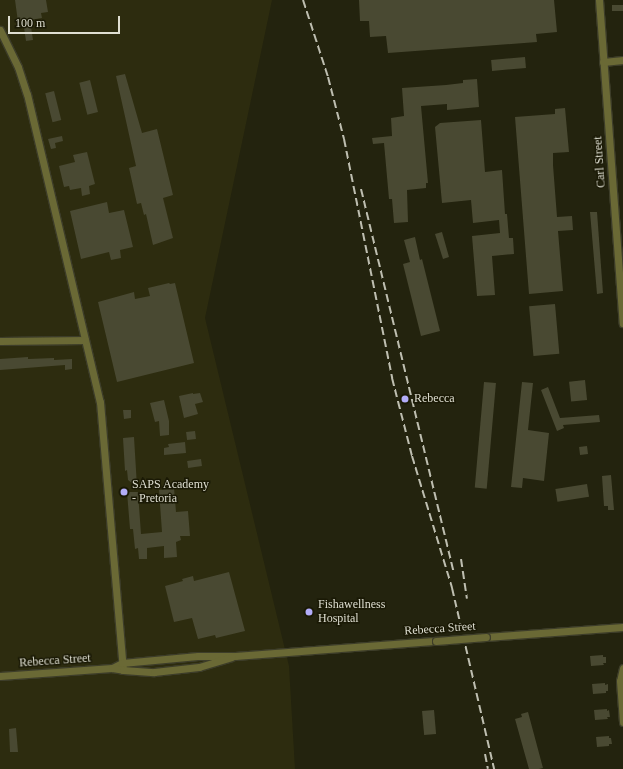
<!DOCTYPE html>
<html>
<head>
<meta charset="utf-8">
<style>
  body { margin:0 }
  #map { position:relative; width:623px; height:769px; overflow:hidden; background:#23230e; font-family:Georgia,serif }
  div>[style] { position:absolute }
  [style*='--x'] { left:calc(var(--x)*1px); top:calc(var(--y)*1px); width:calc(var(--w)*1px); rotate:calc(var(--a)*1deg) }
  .built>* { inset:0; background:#2d2c0f }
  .building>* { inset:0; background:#494932; transform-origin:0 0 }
  .roads { filter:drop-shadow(1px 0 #3d3d29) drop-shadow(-1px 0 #3d3d29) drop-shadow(0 1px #3d3d29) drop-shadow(0 -1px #3d3d29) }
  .minor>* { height:7px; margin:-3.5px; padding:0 3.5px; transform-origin:3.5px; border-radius:3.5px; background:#6a6935 }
  .rail>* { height:2px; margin-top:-1px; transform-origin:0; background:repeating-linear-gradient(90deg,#bebeb0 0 8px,transparent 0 12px) }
  .bridges { filter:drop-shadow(1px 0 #3d3d29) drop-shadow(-1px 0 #3d3d29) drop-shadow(0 1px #3d3d29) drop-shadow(0 -1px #3d3d29) }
  .minor-bridge>* { height:7px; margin:-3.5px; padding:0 3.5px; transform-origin:3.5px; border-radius:3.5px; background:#6a6935 }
  .dots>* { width:11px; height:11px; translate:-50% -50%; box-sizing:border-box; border:2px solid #1a1905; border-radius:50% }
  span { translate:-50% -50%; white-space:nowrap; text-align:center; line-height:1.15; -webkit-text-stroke:3px #1a1905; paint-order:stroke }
  .street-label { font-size:12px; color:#dfdfd2 }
  .poi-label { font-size:12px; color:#dfdfd2 }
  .left { translate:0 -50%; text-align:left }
  .scale { position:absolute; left:8px; top:16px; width:112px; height:18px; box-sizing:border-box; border:2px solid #dfdfd2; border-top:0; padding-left:5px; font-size:12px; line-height:14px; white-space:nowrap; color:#dfdfd2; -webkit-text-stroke:3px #1a1905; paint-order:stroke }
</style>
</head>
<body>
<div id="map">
  <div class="built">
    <i style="clip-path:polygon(0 0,272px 0,205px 318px,289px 666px,295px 769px,0 769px)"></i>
  </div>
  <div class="building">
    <i style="clip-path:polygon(15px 0,46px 0,48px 12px,41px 13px,42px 18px,30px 20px,33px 40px,26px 41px,23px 21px,18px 22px)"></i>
    <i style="clip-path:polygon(359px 0,554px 0,557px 32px,536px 34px,537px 42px,388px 53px,386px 36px,370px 37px,369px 21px,360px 21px)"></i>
    <i style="left:623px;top:5px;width:6px;height:11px;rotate:90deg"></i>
    <i style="left:525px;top:57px;width:11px;height:34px;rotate:85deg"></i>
    <i style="clip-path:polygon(125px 74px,142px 133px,157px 129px,173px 195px,163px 198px,173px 238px,153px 245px,146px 214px,144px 215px,141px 203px,137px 204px,129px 168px,136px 166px,116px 76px)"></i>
    <i style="clip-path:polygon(477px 79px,479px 107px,447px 110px,447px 104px,421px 106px,428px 183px,426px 183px,426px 188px,407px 190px,408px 222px,394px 223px,392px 199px,389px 199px,384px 143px,373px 144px,372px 138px,392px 136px,391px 118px,404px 116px,402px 88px,446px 85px,463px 83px,463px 80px)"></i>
    <i style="left:90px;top:80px;width:33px;height:11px;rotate:76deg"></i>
    <i style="left:54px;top:91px;width:30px;height:9px;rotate:76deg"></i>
    <i style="clip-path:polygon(565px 108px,569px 152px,553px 153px,553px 165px,557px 217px,572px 216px,573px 230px,558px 231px,563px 291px,529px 294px,515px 117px,555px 114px,555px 109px)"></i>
    <i style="clip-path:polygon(481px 120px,485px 172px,502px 170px,505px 214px,507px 214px,509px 238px,513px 238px,514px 254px,492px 256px,495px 295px,477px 296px,472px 236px,500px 233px,499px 220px,473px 223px,471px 200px,442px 203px,435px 127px,440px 123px)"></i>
    <i style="clip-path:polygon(62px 136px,63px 141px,55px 143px,56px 148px,51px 149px,48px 139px)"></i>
    <i style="clip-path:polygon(87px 152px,95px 184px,89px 186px,90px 194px,82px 196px,81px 188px,70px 190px,69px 186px,64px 187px,59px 166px,75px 162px,73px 155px)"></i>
    <i style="clip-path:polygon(107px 202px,109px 213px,124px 210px,133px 247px,120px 250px,121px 258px,111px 260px,109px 252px,81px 259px,70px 211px)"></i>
    <i style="clip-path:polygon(590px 212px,597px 212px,603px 293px,597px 294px)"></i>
    <i style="clip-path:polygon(442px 232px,449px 257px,443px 259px,435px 234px)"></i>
    <i style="clip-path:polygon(415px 237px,420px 260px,422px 259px,440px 331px,421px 336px,403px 264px,410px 262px,404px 240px)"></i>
    <i style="clip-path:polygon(169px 283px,170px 284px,175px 283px,194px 363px,117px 382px,98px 302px,134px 292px,135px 299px,150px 296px,148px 288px)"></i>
    <i style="left:555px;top:304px;width:50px;height:26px;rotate:85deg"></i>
    <i style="clip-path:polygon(28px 357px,28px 359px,54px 358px,54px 360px,72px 359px,72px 369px,65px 370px,65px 365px,0 370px,0 359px)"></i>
    <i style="left:585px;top:380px;width:20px;height:16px;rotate:84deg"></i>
    <i style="left:484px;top:382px;width:12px;height:106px;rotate:5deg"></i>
    <i style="clip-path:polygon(522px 382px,533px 383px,528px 430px,549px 433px,544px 481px,523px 478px,522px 488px,511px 487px)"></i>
    <i style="clip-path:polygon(548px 387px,560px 418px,599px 415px,600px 422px,563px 425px,564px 428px,557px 431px,541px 390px)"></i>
    <i style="clip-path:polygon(193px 393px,193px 394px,200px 393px,203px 402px,195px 404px,198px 414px,184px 418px,179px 396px)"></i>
    <i style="clip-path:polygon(164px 400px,169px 421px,169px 435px,160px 436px,159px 421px,155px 422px,150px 403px)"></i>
    <i style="clip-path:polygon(123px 410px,131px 410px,131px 418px,124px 419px)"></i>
    <i style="left:195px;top:431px;width:8px;height:9px;rotate:83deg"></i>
    <i style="clip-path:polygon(134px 437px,136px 470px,137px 487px,128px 480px,127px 470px,125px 471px,123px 438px)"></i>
    <i style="clip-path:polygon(185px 442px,186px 453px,164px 455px,164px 448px,169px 447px,168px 444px)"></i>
    <i style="left:587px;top:446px;width:8px;height:8px;rotate:83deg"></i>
    <i style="left:201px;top:459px;width:7px;height:14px;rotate:82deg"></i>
    <i style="clip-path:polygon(611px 475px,614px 510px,608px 510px,608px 506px,604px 506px,602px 476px)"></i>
    <i style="left:587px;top:484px;width:13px;height:32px;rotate:81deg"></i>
    <i style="clip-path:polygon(174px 488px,176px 512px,188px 511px,190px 536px,180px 536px,181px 540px,176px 542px,177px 557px,164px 558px,164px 546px,147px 548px,147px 559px,139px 559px,138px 548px,135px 549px,133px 529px,130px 529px,127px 492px,138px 492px,141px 534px,162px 532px,159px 490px)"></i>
    <i style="clip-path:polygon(229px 572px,245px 631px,216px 638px,215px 635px,198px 639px,192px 618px,174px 622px,165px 586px,183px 581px,182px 579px,193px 576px,194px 581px)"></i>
    <i style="clip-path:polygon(603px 655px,603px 657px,606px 657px,606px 663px,603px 663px,604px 665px,591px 666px,590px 656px)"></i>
    <i style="clip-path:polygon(605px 683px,605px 685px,608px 684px,608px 691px,606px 691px,606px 693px,593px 694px,592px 684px)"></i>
    <i style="clip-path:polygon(607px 709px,607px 711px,609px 710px,610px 717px,607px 717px,608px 719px,595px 720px,594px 710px)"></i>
    <i style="left:434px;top:710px;width:24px;height:12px;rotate:85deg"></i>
    <i style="clip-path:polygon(528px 712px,543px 768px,539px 769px,529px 769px,515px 719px,522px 717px,521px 714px)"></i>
    <i style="clip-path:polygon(16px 728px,18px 752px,10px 752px,9px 729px)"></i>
    <i style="clip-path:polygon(609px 736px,609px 738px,611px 738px,612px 744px,609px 744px,609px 746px,597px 747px,596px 737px)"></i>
  </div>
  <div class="roads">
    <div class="minor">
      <i style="--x:599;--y:0;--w:324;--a:85.8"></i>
      <i style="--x:0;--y:30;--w:41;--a:64.1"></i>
      <i style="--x:18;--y:67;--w:28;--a:72"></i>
      <i style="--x:27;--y:94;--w:317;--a:76.7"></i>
      <i style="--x:100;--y:402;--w:269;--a:85.1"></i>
      <i style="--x:603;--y:62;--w:20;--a:-6"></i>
      <i style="--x:0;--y:341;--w:85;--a:-0.7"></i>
      <i style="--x:486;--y:637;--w:137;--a:-4.2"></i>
      <i style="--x:112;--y:668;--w:11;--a:-27"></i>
      <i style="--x:122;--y:663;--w:76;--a:-5.3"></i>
      <i style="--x:198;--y:656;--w:37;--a:0"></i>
      <i style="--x:235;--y:656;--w:202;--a:-4.3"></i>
      <i style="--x:623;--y:668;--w:13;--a:103"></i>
      <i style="--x:620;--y:681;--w:41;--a:85.8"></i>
      <i style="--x:0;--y:676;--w:112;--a:-4.1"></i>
      <i style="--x:112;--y:668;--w:11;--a:10"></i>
      <i style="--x:123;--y:670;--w:31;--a:4"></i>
      <i style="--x:154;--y:672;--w:45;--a:-6.3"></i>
      <i style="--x:199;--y:667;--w:34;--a:-17"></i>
    </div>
  </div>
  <div class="rail">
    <i style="--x:303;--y:0;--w:81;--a:72"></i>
    <i style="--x:328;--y:77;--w:64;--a:75.5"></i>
    <i style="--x:344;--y:139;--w:244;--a:78.6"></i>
    <i style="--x:392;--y:378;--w:81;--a:75.6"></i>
    <i style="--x:412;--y:456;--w:138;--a:73.1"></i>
    <i style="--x:452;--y:588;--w:186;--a:76.9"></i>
    <i style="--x:361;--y:189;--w:394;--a:76.4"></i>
    <i style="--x:461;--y:559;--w:40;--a:81.5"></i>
    <i style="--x:485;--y:754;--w:15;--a:79"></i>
  </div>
  <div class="bridges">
    <div class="minor-bridge">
      <i style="--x:436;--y:641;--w:50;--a:-4.6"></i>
    </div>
  </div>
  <div class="dots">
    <i style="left:405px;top:399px;background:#b3adf9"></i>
    <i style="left:124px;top:492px;background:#b3adf9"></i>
    <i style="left:309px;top:612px;background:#b3adf9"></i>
  </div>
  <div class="street-label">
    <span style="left:600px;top:162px;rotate:-94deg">Carl Street</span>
    <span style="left:440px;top:629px;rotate:-4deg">Rebecca Street</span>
    <span style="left:55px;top:661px;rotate:-4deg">Rebecca Street</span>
  </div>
  <div class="poi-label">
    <span class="left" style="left:414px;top:399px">Rebecca</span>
    <span class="left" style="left:132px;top:492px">SAPS Academy<br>- Pretoria</span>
    <span class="left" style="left:318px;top:612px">Fishawellness<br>Hospital</span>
  </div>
  <div class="scale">100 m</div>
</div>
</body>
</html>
